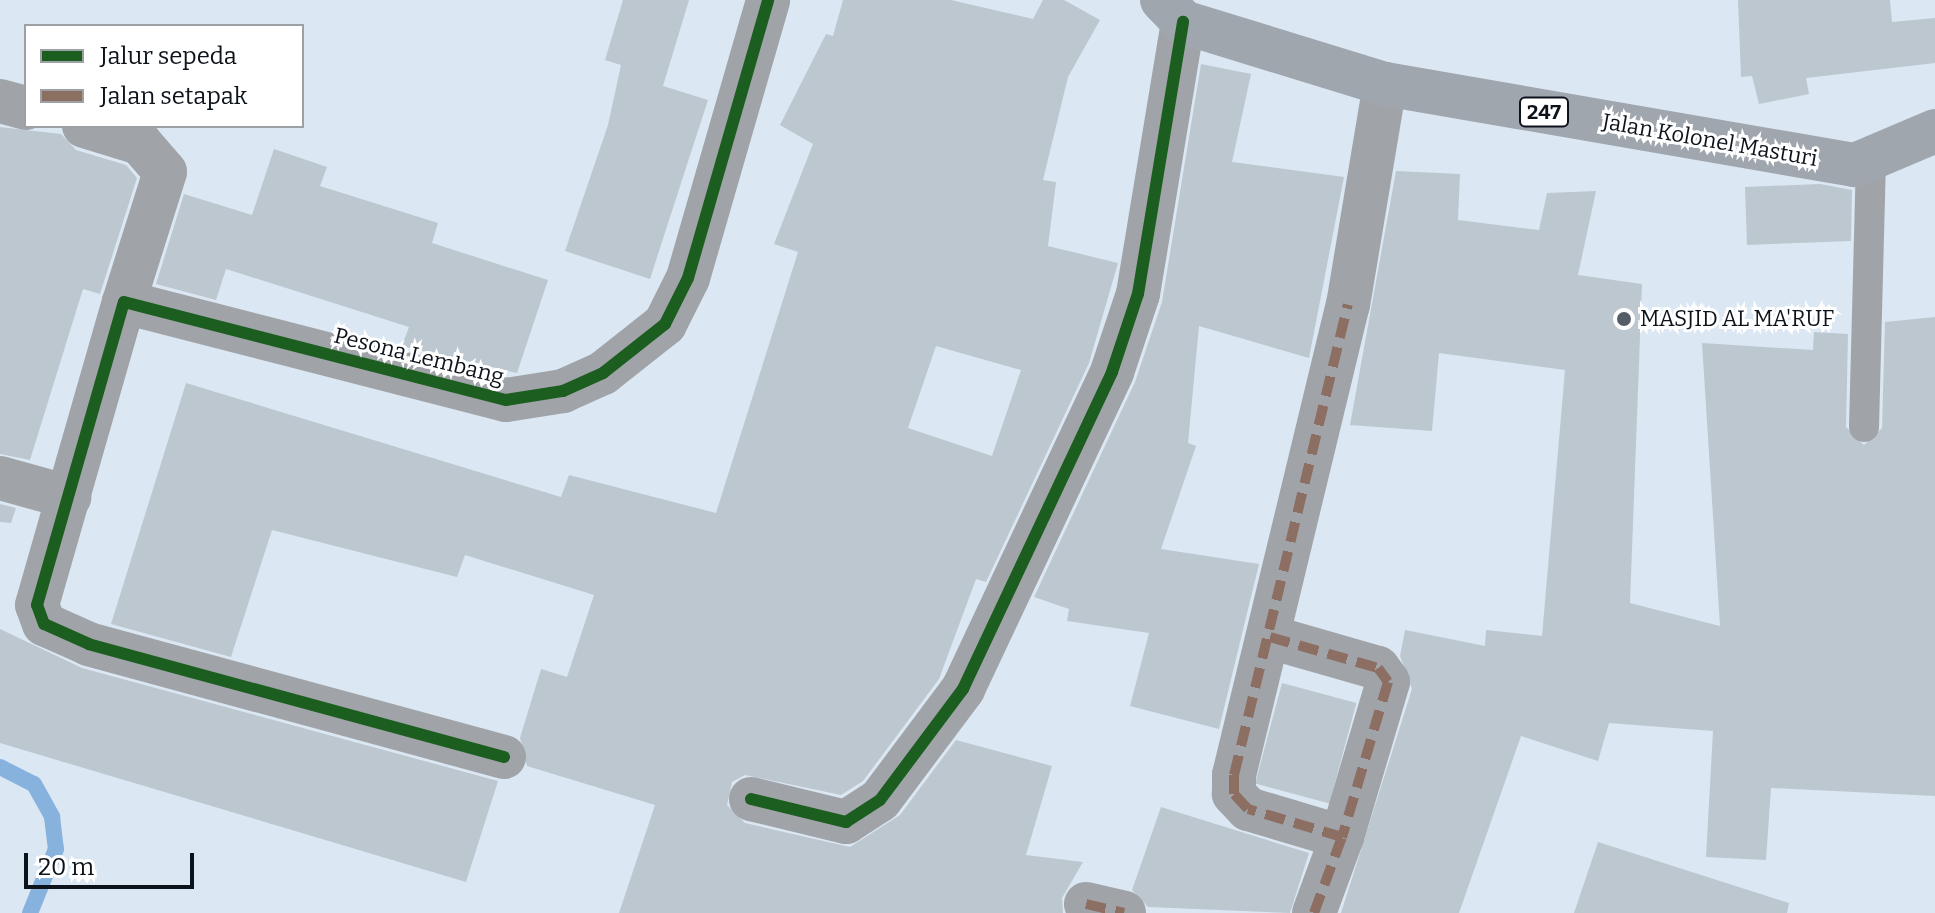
<!DOCTYPE html>
<html>
<head>
<meta charset="utf-8">
<style>
  body { margin:0 }
  #map { position:relative; width:1935px; height:913px; overflow:hidden; background:#dbe7f3; font-family:Bitter,serif }
  div>[style] { position:absolute }
  [style*='--x'] { left:calc(var(--x)*1px); top:calc(var(--y)*1px); width:calc(var(--w)*1px); rotate:calc(var(--a)*1deg) }
  .stream>* { height:16px; margin:-8px; padding:0 8px; transform-origin:8px; border-radius:8px; background:#87b2dd }
  .building>* { inset:0; background:#bdc7d0; transform-origin:0 0 }
  .service>* { height:30px; margin:-15px; padding:0 15px; transform-origin:15px; border-radius:15px; background:#a0a4a8 }
  .minor>* { height:44px; margin:-22px; padding:0 22px; transform-origin:22px; border-radius:22px; background:#a0a4a8 }
  .primary>* { height:44px; margin:-22px; padding:0 22px; transform-origin:22px; border-radius:22px; background:#a0a6ae }
  .quiet>* { height:10px; margin-top:-5px; transform-origin:0; background:repeating-linear-gradient(90deg,#8d6e63 0 20px,transparent 0 30px) }
  .cycleway>* { height:12px; margin:-6px; padding:0 6px; transform-origin:6px; border-radius:6px; background:#1b5e20 }
  .dots>* { width:22px; height:22px; translate:-50% -50%; box-sizing:border-box; border:4px solid #fff; border-radius:50% }
  span { translate:-50% -50%; white-space:nowrap; text-align:center; line-height:1.15; -webkit-text-stroke:6px #fff; paint-order:stroke }
  .shield-label span { padding:2px 6px; background:#fff; border:2px solid; border-radius:6px; -webkit-text-stroke-width:0 }
  .shield-label { font-size:20px; color:#0c131b; font-weight:700 }
  .street-label { font-size:22px; color:#0c131b }
  .poi-label { font-size:22px; color:#0c131b }
  .left { translate:0 -50%; text-align:left }
  .legend { position:absolute; left:24px; top:24px; width:280px; height:104px; box-sizing:border-box; background:#fff; border:2px solid #9ea1a4; margin:0; padding:10px 14px; list-style:none; font-size:24px; color:#0c131b }
  .legend li { display:flex; align-items:center; gap:16px; height:40px }
  .legend b { width:40px; border:2px solid #9ea1a4 }
  .scale { position:absolute; left:24px; top:853px; width:170px; height:36px; box-sizing:border-box; border:4px solid #0c131b; border-top:0; padding-left:10px; font-size:24px; line-height:28px; white-space:nowrap; color:#0c131b; -webkit-text-stroke:6px #fff; paint-order:stroke }
</style>
</head>
<body>
<div id="map">
  <div class="stream">
    <i style="--x:0;--y:767;--w:38;--a:27"></i>
    <i style="--x:34;--y:784;--w:38;--a:61"></i>
    <i style="--x:52;--y:817;--w:32;--a:83"></i>
    <i style="--x:56;--y:849;--w:69;--a:112.1"></i>
  </div>
  <div class="building">
    <i style="clip-path:polygon(623px 0,689px 0,663px 86px,708px 100px,650px 279px,565px 251px,608px 125px,621px 65px,605px 60px)"></i>
    <i style="clip-path:polygon(evenodd,843px 0,951px 0,1033px 19px,1043px 0,1064px 0,1100px 20px,1068px 77px,1043px 180px,1056px 182px,1048px 246px,1118px 263px,1089px 363px,986px 582px,976px 579px,939px 679px,863px 781px,841px 795px,745px 775px,732px 782px,727px 805px,745px 823px,850px 847px,900px 815px,956px 740px,1052px 766px,1026px 855px,1083px 862px,1062px 898px,1063px 913px,619px 913px,655px 805px,527px 766px,520px 738px,541px 669px,567px 677px,594px 595px,465px 555px,457px 577px,272px 530px,231px 657px,111px 624px,186px 383px,561px 497px,569px 475px,716px 513px,798px 252px,774px 244px,813px 144px,780px 125px,826px 34px,833px 36px,843px 0,936px 346px,1021px 370px,992px 456px,908px 428px,936px 346px)"></i>
    <i style="clip-path:polygon(1738px 0,1890px 0,1892px 22px,1935px 18px,1935px 63px,1806px 78px,1809px 94px,1759px 104px,1752px 76px,1741px 77px)"></i>
    <i style="clip-path:polygon(1201px 64px,1251px 74px,1232px 162px,1344px 177px,1309px 358px,1199px 326px,1188px 443px,1196px 446px,1161px 549px,1259px 564px,1219px 729px,1130px 706px,1149px 633px,1067px 621px,1069px 609px,1034px 597px,1135px 382px,1162px 302px)"></i>
    <i style="clip-path:polygon(0 127px,61px 134px,76px 150px,126px 165px,137px 178px,100px 294px,83px 289px,30px 460px,0 454px)"></i>
    <i style="clip-path:polygon(274px 149px,327px 167px,320px 186px,438px 223px,432px 243px,548px 280px,517px 373px,402px 346px,409px 327px,226px 269px,216px 300px,156px 284px,184px 194px,252px 215px)"></i>
    <i style="clip-path:polygon(1396px 171px,1460px 174px,1458px 220px,1539px 230px,1547px 193px,1596px 191px,1578px 275px,1642px 284px,1630px 603px,1720px 626px,1702px 343px,1813px 350px,1814px 332px,1848px 334px,1846px 427px,1864px 445px,1882px 428px,1885px 322px,1935px 317px,1935px 796px,1771px 788px,1766px 860px,1706px 857px,1713px 731px,1609px 723px,1598px 761px,1521px 736px,1459px 913px,1341px 913px,1412px 689px,1400px 656px,1405px 630px,1485px 646px,1486px 630px,1542px 636px,1565px 370px,1439px 353px,1432px 431px,1350px 425px)"></i>
    <i style="clip-path:polygon(1820px 184px,1852px 190px,1851px 241px,1747px 245px,1745px 187px)"></i>
    <i style="clip-path:polygon(0 504px,16px 508px,11px 523px,0 522px)"></i>
    <i style="clip-path:polygon(0 629px,82px 668px,498px 781px,466px 882px,0 743px)"></i>
    <i style="left:1282px;top:683px;width:77px;height:104px;rotate:15deg"></i>
    <i style="clip-path:polygon(1161px 807px,1309px 853px,1290px 913px,1148px 907px,1132px 890px)"></i>
    <i style="clip-path:polygon(1598px 842px,1789px 903px,1787px 913px,1574px 913px)"></i>
  </div>
  <div class="service">
    <i style="--x:1864;--y:427;--w:267;--a:-88.5"></i>
  </div>
  <div class="minor">
    <i style="--x:0;--y:101;--w:27;--a:15"></i>
    <i style="--x:84;--y:126;--w:59;--a:16.9"></i>
    <i style="--x:140;--y:143;--w:38;--a:49"></i>
    <i style="--x:165;--y:172;--w:136;--a:107.5"></i>
    <i style="--x:0;--y:478;--w:72;--a:15.4"></i>
    <i style="--x:1270;--y:637;--w:112;--a:16"></i>
    <i style="--x:1378;--y:668;--w:17;--a:54"></i>
    <i style="--x:1388;--y:682;--w:162;--a:106.5"></i>
    <i style="--x:504;--y:757;--w:430;--a:-164.8"></i>
    <i style="--x:89;--y:644;--w:49;--a:-156"></i>
    <i style="--x:44;--y:624;--w:20;--a:-110"></i>
    <i style="--x:37;--y:605;--w:315;--a:-74"></i>
    <i style="--x:124;--y:302;--w:394;--a:14.4"></i>
    <i style="--x:506;--y:400;--w:58;--a:-9"></i>
    <i style="--x:563;--y:391;--w:44;--a:-24.2"></i>
    <i style="--x:603;--y:373;--w:79;--a:-38.3"></i>
    <i style="--x:665;--y:324;--w:51;--a:-63.4"></i>
    <i style="--x:688;--y:278;--w:289;--a:-73.9"></i>
    <i style="--x:751;--y:799;--w:98;--a:13.6"></i>
    <i style="--x:846;--y:822;--w:40;--a:-32.9"></i>
    <i style="--x:880;--y:800;--w:139;--a:-53.2"></i>
    <i style="--x:963;--y:689;--w:350;--a:-64.8"></i>
    <i style="--x:1112;--y:372;--w:82;--a:-71.6"></i>
    <i style="--x:1138;--y:294;--w:276;--a:-80.6"></i>
    <i style="--x:1086;--y:904;--w:39;--a:13"></i>
    <i style="--x:1314;--y:913;--w:81;--a:-69.8"></i>
    <i style="--x:1342;--y:837;--w:98;--a:-163.4"></i>
    <i style="--x:1248;--y:809;--w:21;--a:-133"></i>
    <i style="--x:1234;--y:794;--w:19;--a:-90"></i>
    <i style="--x:1234;--y:775;--w:484;--a:-76.4"></i>
    <i style="--x:1348;--y:305;--w:224;--a:-80.5"></i>
  </div>
  <div class="primary">
    <i style="--x:1162;--y:0;--w:30;--a:46"></i>
    <i style="--x:1183;--y:22;--w:211;--a:17.1"></i>
    <i style="--x:1385;--y:84;--w:477;--a:9.8"></i>
    <i style="--x:1855;--y:165;--w:87;--a:-23"></i>
  </div>
  <div class="quiet">
    <i style="--x:1270;--y:637;--w:112;--a:16"></i>
    <i style="--x:1378;--y:668;--w:17;--a:54"></i>
    <i style="--x:1388;--y:682;--w:162;--a:106.5"></i>
    <i style="--x:1086;--y:904;--w:39;--a:13"></i>
    <i style="--x:1314;--y:913;--w:81;--a:-69.8"></i>
    <i style="--x:1342;--y:837;--w:98;--a:-163.4"></i>
    <i style="--x:1248;--y:809;--w:21;--a:-133"></i>
    <i style="--x:1234;--y:794;--w:19;--a:-90"></i>
    <i style="--x:1234;--y:775;--w:484;--a:-76.4"></i>
  </div>
  <div class="cycleway">
    <i style="--x:504;--y:757;--w:430;--a:-164.8"></i>
    <i style="--x:89;--y:644;--w:49;--a:-156"></i>
    <i style="--x:44;--y:624;--w:20;--a:-110"></i>
    <i style="--x:37;--y:605;--w:315;--a:-74"></i>
    <i style="--x:124;--y:302;--w:394;--a:14.4"></i>
    <i style="--x:506;--y:400;--w:58;--a:-9"></i>
    <i style="--x:563;--y:391;--w:44;--a:-24.2"></i>
    <i style="--x:603;--y:373;--w:79;--a:-38.3"></i>
    <i style="--x:665;--y:324;--w:51;--a:-63.4"></i>
    <i style="--x:688;--y:278;--w:289;--a:-73.9"></i>
    <i style="--x:751;--y:799;--w:98;--a:13.6"></i>
    <i style="--x:846;--y:822;--w:40;--a:-32.9"></i>
    <i style="--x:880;--y:800;--w:139;--a:-53.2"></i>
    <i style="--x:963;--y:689;--w:350;--a:-64.8"></i>
    <i style="--x:1112;--y:372;--w:82;--a:-71.6"></i>
    <i style="--x:1138;--y:294;--w:276;--a:-80.6"></i>
  </div>
  <div class="dots">
    <i style="left:1624px;top:319px;background:#545d67"></i>
  </div>
  <div class="shield-label">
    <span style="left:1544px;top:112px">247</span>
  </div>
  <div class="street-label">
    <span style="left:1710px;top:140px;rotate:10deg">Jalan Kolonel Masturi</span>
    <span style="left:419px;top:356px;rotate:14deg">Pesona Lembang</span>
  </div>
  <div class="poi-label">
    <span class="left" style="left:1640px;top:319px">MASJID AL MA'RUF</span>
  </div>
  <ul class="legend">
  <li><b style="height:10px;background:#1b5e20"></b>Jalur sepeda</li>
  <li><b style="height:10px;background:#8d6e63"></b>Jalan setapak</li>
  </ul>
  <div class="scale">20 m</div>
</div>
</body>
</html>
